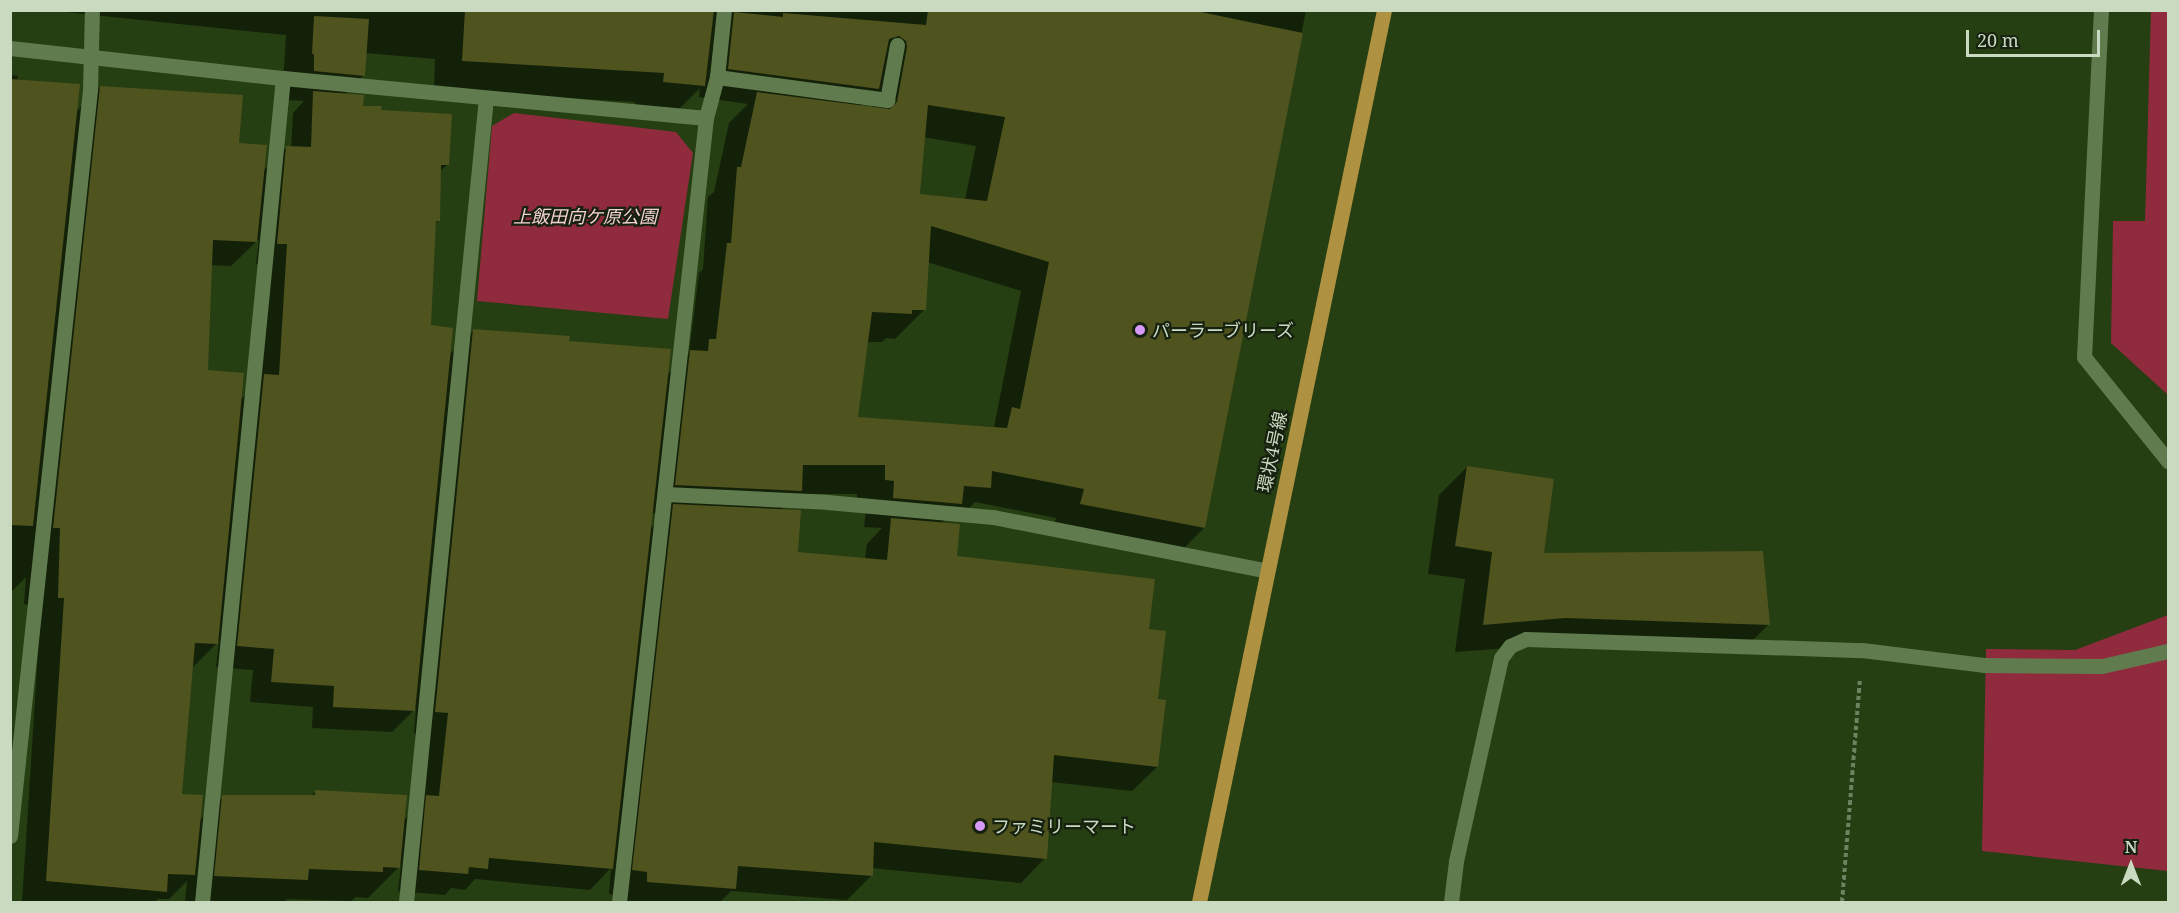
<!DOCTYPE html>
<html>
<head>
<meta charset="utf-8">
<style>
  body { margin:0 }
  #map { position:relative; width:2179px; height:913px; overflow:hidden; background:#253e12; font-family:"Noto Serif","Noto Sans JP",serif }
  div>[style] { position:absolute }
  [style*='--x'] { left:calc(var(--x)*1px); top:calc(var(--y)*1px); width:calc(var(--w)*1px); rotate:calc(var(--a)*1deg) }
  .green>* { inset:0; background:#902b3e }
  .shadow>* { inset:0; background:#0007 }
  .building>* { inset:0; background:#4f531e }
  .path>* { height:4px; margin-top:-2px; transform-origin:0; background:repeating-linear-gradient(90deg,#6d825e 0 4.5px,transparent 0 7.5px) }
  .minor>* { height:15px; margin:-7.5px; padding:0 7.5px; transform-origin:7.5px; border-radius:7.5px; background:#607c4e }
  .major>* { height:15px; margin:-7.5px; padding:0 7.5px; transform-origin:7.5px; border-radius:7.5px; background:#af9241 }
  .dots>* { width:16px; height:16px; translate:-50% -50%; box-sizing:border-box; border:3px solid #16210f; border-radius:50% }
  span { translate:-50% -50%; white-space:nowrap; text-align:center; line-height:1.15; -webkit-text-stroke:4.5px #16210f; paint-order:stroke }
  .park-label { font-size:18px; color:#f3d0d3; font-style:italic }
  .poi-label { font-size:18px; color:#cadac1 }
  .left { translate:0 -50%; text-align:left }
  .street-label { font-size:18px; color:#cadac1 }
  .frame { position:absolute; inset:0; border:12px solid #cadac1; pointer-events:none }
  .north { position:absolute; left:2101px; top:835px; width:60px; height:60px; -webkit-text-stroke:4px #16210f; paint-order:stroke; rotate:0deg; font-size:16px; font-weight:700; line-height:24px; text-align:center; color:#cadac1 }
  .north::after { content:''; display:block; margin:auto; width:21px; height:27px; background:#cadac1; clip-path:polygon(50% 0,100% 100%,50% 72%,0 100%) }
  .scale { position:absolute; left:1966px; top:30px; width:134px; height:27px; box-sizing:border-box; border:3px solid #cadac1; border-top:0; padding-left:8px; font-size:18px; line-height:21px; white-space:nowrap; color:#cadac1; -webkit-text-stroke:4px #16210f; paint-order:stroke }
</style>
</head>
<body>
<div id="map">
  <div class="green">
    <i style="clip-path:polygon(2151px 11px,2168px 11px,2168px 395px,2111px 343px,2113px 221px,2145px 221px)"></i>
    <i style="clip-path:polygon(514px 113px,676px 132px,693px 153px,668px 319px,477px 301px,492px 126px)"></i>
    <i style="clip-path:polygon(2168px 615px,2168px 871px,1982px 851px,1986px 649px,2075px 650px)"></i>
  </div>
  <div class="shadow">
    <i style="clip-path:polygon(evenodd,46px 10px,1306px 10px,1204px 528px,1175px 557px,1052px 533px,1056px 518px,975px 502px,960px 517px,949px 515px,941px 524px,956px 557px,1147px 630px,1156px 700px,1157px 767px,1132px 791px,1051px 782px,1045px 858px,1021px 883px,872px 868px,871px 876px,847px 900px,731px 891px,720px 902px,623px 902px,623px 896px,609px 894px,611px 868px,590px 890px,475px 879px,465px 890px,451px 888px,445px 895px,398px 891px,401px 865px,368px 898px,356px 897px,351px 901px,287px 899px,284px 902px,185px 902px,187px 881px,169px 899px,158px 899px,154px 902px,22px 902px,40px 622px,35px 606px,24px 604px,26px 577px,10px 593px,10px 75px,18px 76px,17px 81px,76px 112px,100px 87px,237px 145px,262px 172px,287px 147px,291px 148px,293px 113px,304px 101px,285px 100px,283px 83px,286px 35px,46px 10px,365px 53px,435px 59px,434px 90px,635px 102px,635px 110px,674px 114px,700px 88px,699px 97px,748px 104px,729px 123px,714px 192px,708px 197px,703px 269px,699px 273px,689px 353px,666px 376px,568px 343px,473px 331px,449px 355px,429px 326px,434px 225px,439px 220px,439px 172px,447px 165px,380px 111px,362px 107px,344px 95px,364px 75px,365px 53px,46px 10px,876px 90px,872px 108px,859px 107px,876px 90px,46px 10px,923px 137px,976px 146px,965px 200px,918px 195px,923px 137px,46px 10px,259px 239px,256px 264px,267px 265px,260px 380px,240px 400px,206px 372px,210px 265px,231px 266px,259px 239px,46px 10px,927px 262px,1021px 291px,994px 427px,856px 418px,867px 342px,882px 342px,886px 338px,895px 339px,924px 310px,927px 262px,46px 10px,797px 494px,857px 494px,857px 509px,866px 509px,864px 527px,882px 528px,867px 544px,865px 559px,796px 553px,780px 511px,797px 494px,46px 10px,651px 513px,665px 514px,649px 530px,651px 513px,46px 10px,219px 641px,216px 667px,253px 670px,250px 702px,313px 707px,312px 728px,392px 732px,416px 708px,414px 734px,427px 734px,420px 804px,403px 821px,316px 791px,310px 797px,223px 797px,199px 821px,180px 796px,191px 669px,219px 641px)"></i>
    <i style="clip-path:polygon(1467px 467px,1543px 555px,1768px 625px,1740px 653px,1536px 646px,1455px 652px,1465px 579px,1428px 574px,1439px 495px)"></i>
  </div>
  <div class="building">
    <i style="clip-path:polygon(465px 10px,714px 10px,705px 86px,663px 82px,664px 73px,462px 61px)"></i>
    <i style="clip-path:polygon(evenodd,928px 10px,1191px 10px,1303px 33px,1205px 528px,1080px 504px,1084px 489px,992px 471px,991px 488px,964px 486px,962px 504px,893px 498px,894px 481px,885px 480px,885px 465px,803px 465px,802px 491px,675px 485px,690px 350px,708px 351px,709px 339px,716px 339px,727px 243px,731px 243px,737px 167px,741px 167px,757px 92px,890px 109px,897px 102px,907px 47px,906px 41px,899px 36px,889px 39px,879px 89px,728px 69px,734px 12px,783px 17px,783px 13px,926px 25px,928px 10px,928px 105px,1005px 117px,987px 201px,920px 194px,928px 105px,928px 10px,931px 226px,1049px 262px,1020px 409px,1012px 407px,1007px 428px,858px 417px,872px 312px,912px 314px,912px 310px,926px 310px,931px 226px)"></i>
    <i style="clip-path:polygon(314px 16px,369px 19px,365px 76px,314px 71px,314px 54px,312px 54px)"></i>
    <i style="clip-path:polygon(10px 79px,80px 84px,33px 526px,10px 525px)"></i>
    <i style="clip-path:polygon(100px 86px,243px 95px,239px 143px,267px 145px,257px 242px,213px 240px,208px 370px,244px 373px,218px 644px,195px 643px,182px 794px,203px 795px,195px 875px,168px 874px,167px 892px,46px 881px,64px 598px,58px 598px,60px 528px,53px 528px)"></i>
    <i style="clip-path:polygon(313px 91px,364px 95px,363px 106px,382px 106px,381px 110px,452px 114px,449px 165px,441px 165px,440px 221px,436px 221px,431px 325px,453px 328px,415px 711px,333px 707px,334px 686px,271px 682px,274px 649px,237px 646px,264px 374px,279px 375px,287px 244px,277px 244px,286px 146px,311px 147px)"></i>
    <i style="clip-path:polygon(473px 329px,570px 336px,569px 341px,671px 349px,613px 869px,489px 858px,488px 869px,469px 867px,468px 874px,419px 870px,426px 795px,439px 796px,448px 713px,435px 712px)"></i>
    <i style="clip-path:polygon(1467px 466px,1554px 479px,1544px 553px,1763px 551px,1770px 625px,1565px 618px,1483px 625px,1492px 552px,1455px 546px)"></i>
    <i style="clip-path:polygon(673px 504px,801px 510px,798px 552px,887px 560px,891px 518px,960px 524px,957px 556px,1155px 579px,1149px 629px,1166px 631px,1158px 699px,1166px 700px,1158px 767px,1054px 755px,1047px 859px,874px 842px,873px 876px,738px 866px,736px 889px,647px 882px,647px 872px,632px 870px)"></i>
    <i style="clip-path:polygon(315px 790px,407px 795px,400px 868px,383px 867px,383px 872px,309px 869px,308px 880px,214px 876px,222px 795px,315px 795px)"></i>
  </div>
  <div class="path">
    <i style="--x:1842;--y:902;--w:223;--a:-85.4"></i>
  </div>
  <div class="minor">
    <i style="--x:2101;--y:10;--w:347;--a:92.8"></i>
    <i style="--x:2084;--y:357;--w:134;--a:51.1"></i>
    <i style="--x:10;--y:48;--w:275;--a:6.3"></i>
    <i style="--x:283;--y:78;--w:425;--a:5.4"></i>
    <i style="--x:706;--y:118;--w:789;--a:96.33"></i>
    <i style="--x:717;--y:77;--w:172;--a:7.7"></i>
    <i style="--x:887;--y:100;--w:56;--a:-79.7"></i>
    <i style="--x:706;--y:118;--w:42;--a:-75"></i>
    <i style="--x:717;--y:77;--w:67;--a:-84"></i>
    <i style="--x:666;--y:494;--w:161;--a:2.8"></i>
    <i style="--x:827;--y:502;--w:167;--a:5.2"></i>
    <i style="--x:993;--y:517;--w:279;--a:11.1"></i>
    <i style="--x:10;--y:836;--w:750;--a:-83.88"></i>
    <i style="--x:90;--y:90;--w:80;--a:-88.6"></i>
    <i style="--x:202;--y:902;--w:828;--a:-84.39"></i>
    <i style="--x:406;--y:902;--w:808;--a:-84.32"></i>
    <i style="--x:1451;--y:902;--w:41;--a:-83"></i>
    <i style="--x:1456;--y:861;--w:208;--a:-77.5"></i>
    <i style="--x:1501;--y:658;--w:15;--a:-53"></i>
    <i style="--x:1510;--y:646;--w:17;--a:-24"></i>
    <i style="--x:1526;--y:639;--w:336;--a:1.9"></i>
    <i style="--x:1862;--y:650;--w:124;--a:7"></i>
    <i style="--x:1985;--y:665;--w:117;--a:0.5"></i>
    <i style="--x:2102;--y:666;--w:68;--a:-12.8"></i>
  </div>
  <div class="major">
    <i style="--x:1199;--y:902;--w:911;--a:-78.28"></i>
  </div>
  <div class="dots">
    <i style="left:1140px;top:330px;background:#d89af8"></i>
    <i style="left:980px;top:826px;background:#d89af8"></i>
  </div>
  <div class="park-label">
    <span style="left:585px;top:216px">上飯田向ケ原公園</span>
  </div>
  <div class="poi-label">
    <span class="left" style="left:1152px;top:330px">パーラーブリーズ</span>
    <span class="left" style="left:992px;top:826px">ファミリーマート</span>
  </div>
  <div class="street-label">
    <span style="left:1272px;top:452px;rotate:-78deg">環状4号線</span>
  </div>
  <div class="frame"></div>
  <div class="north">N</div>
  <div class="scale">20 m</div>
</div>
</body>
</html>
